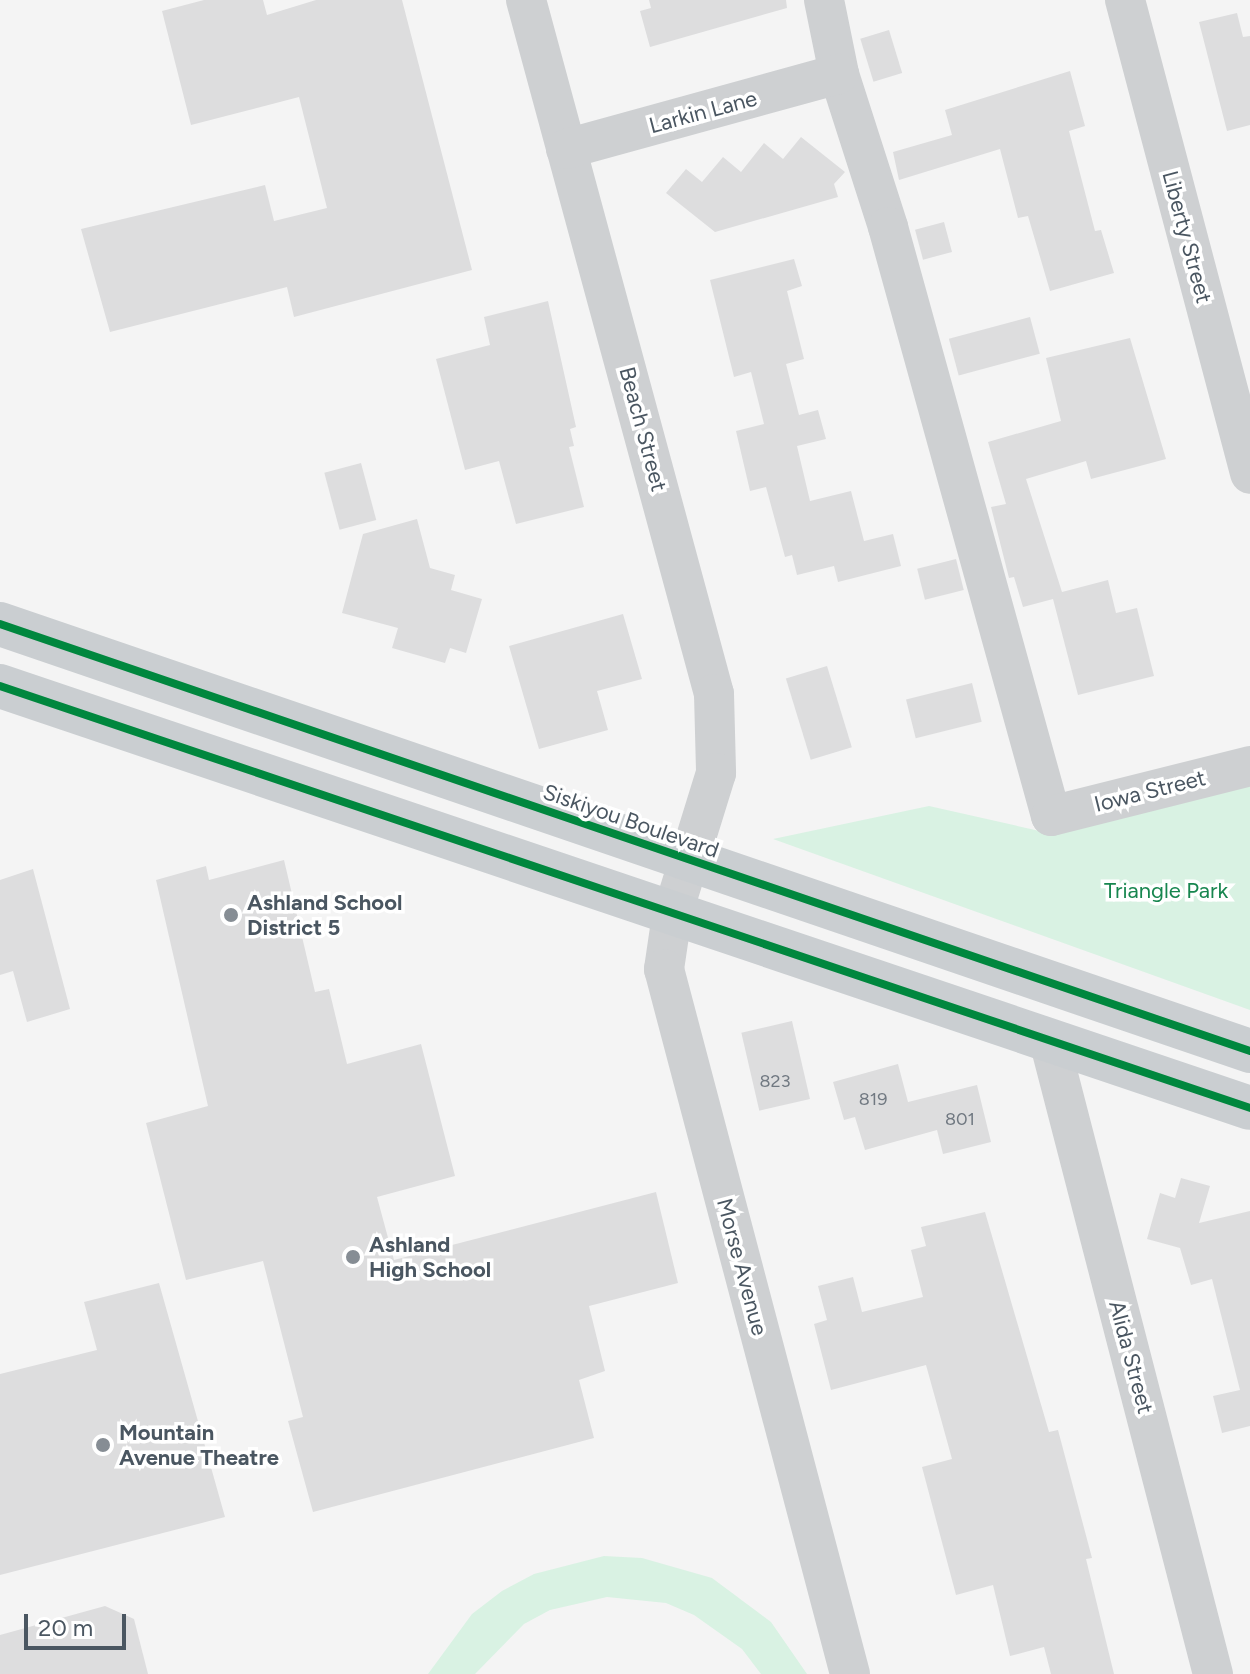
<!DOCTYPE html>
<html>
<head>
<meta charset="utf-8">
<style>
  body { margin:0 }
  #map { position:relative; width:1250px; height:1674px; overflow:hidden; background:#f4f4f4; font-family:Figtree,sans-serif }
  div>[style] { position:absolute }
  [style*='--x'] { left:calc(var(--x)*1px); top:calc(var(--y)*1px); width:calc(var(--w)*1px); rotate:calc(var(--a)*1deg) }
  .green>* { inset:0; background:#d9f2e3 }
  .building>* { inset:0; background:#ddddde; transform-origin:0 0 }
  .minor>* { height:40px; margin:-20px; padding:0 20px; transform-origin:20px; border-radius:20px; background:#ced0d2 }
  .major>* { height:44px; margin:-22px; padding:0 22px; transform-origin:22px; border-radius:22px; background:#caced1 }
  .cycleway>* { height:8px; margin:-4px; padding:0 4px; transform-origin:4px; border-radius:4px; background:#00873e }
  .dots>* { width:22px; height:22px; translate:-50% -50%; box-sizing:border-box; border:4px solid #fff; border-radius:50% }
  span { translate:-50% -50%; white-space:nowrap; text-align:center; line-height:1.15; -webkit-text-stroke:7px #fff; paint-order:stroke }
  .number-label { font-size:18px; color:#707881 }
  .number-label span { -webkit-text-stroke-width:0 }
  .street-label { font-size:22px; color:#4a5661 }
  .park-label { font-size:22px; color:#17864f }
  .poi-label { font-size:22px; color:#4a5661; font-weight:700 }
  .left { translate:0 -50%; text-align:left }
  .scale { position:absolute; left:24px; top:1614px; width:102px; height:36px; box-sizing:border-box; border:4px solid #4a5661; border-top:0; padding-left:10px; font-size:24px; line-height:28px; white-space:nowrap; color:#4a5661; -webkit-text-stroke:6px #fff; paint-order:stroke }
</style>
</head>
<body>
<div id="map">
  <div class="green">
    <i style="clip-path:polygon(1250px 783px,1250px 1010px,773px 839px,929px 806px,1053px 834px)"></i>
    <i style="clip-path:polygon(604px 1556px,642px 1558px,712px 1578px,771px 1622px,807px 1674px,761px 1674px,742px 1649px,694px 1615px,666px 1603px,607px 1597px,550px 1610px,524px 1624px,475px 1674px,428px 1674px,472px 1614px,502px 1591px,534px 1574px)"></i>
  </div>
  <div class="building">
    <i style="clip-path:polygon(204px 0,263px 0,267px 15px,316px 0,402px 0,472px 270px,294px 317px,287px 287px,110px 332px,81px 229px,265px 185px,274px 221px,327px 208px,299px 97px,191px 125px,162px 11px)"></i>
    <i style="clip-path:polygon(649px 0,786px 0,787px 8px,650px 47px,640px 11px,651px 8px)"></i>
    <i style="clip-path:polygon(1237px 13px,1243px 37px,1250px 36px,1250px 125px,1227px 131px,1199px 22px)"></i>
    <i style="left:889px;top:30px;width:45px;height:30px;rotate:73deg"></i>
    <i style="clip-path:polygon(1070px 71px,1085px 126px,1069px 131px,1095px 231px,1101px 230px,1114px 273px,1050px 291px,1028px 216px,1018px 218px,1000px 149px,899px 180px,893px 152px,952px 135px,945px 110px)"></i>
    <i style="clip-path:polygon(801px 137px,845px 172px,834px 184px,838px 197px,715px 232px,666px 193px,686px 169px,702px 182px,723px 157px,741px 172px,764px 143px,783px 159px)"></i>
    <i style="left:944px;top:222px;width:31px;height:30px;rotate:75deg"></i>
    <i style="clip-path:polygon(794px 259px,802px 286px,787px 291px,804px 359px,786px 364px,799px 415px,818px 410px,826px 439px,797px 446px,810px 501px,851px 491px,864px 541px,893px 534px,901px 566px,838px 582px,834px 566px,797px 575px,792px 555px,785px 557px,766px 487px,750px 491px,736px 431px,764px 424px,751px 372px,734px 377px,710px 280px)"></i>
    <i style="clip-path:polygon(548px 301px,576px 427px,570px 429px,574px 446px,569px 447px,584px 507px,516px 524px,499px 461px,465px 470px,436px 359px,490px 345px,484px 317px)"></i>
    <i style="left:1030px;top:317px;width:38px;height:84px;rotate:75deg"></i>
    <i style="clip-path:polygon(1130px 338px,1166px 459px,1091px 479px,1086px 461px,1026px 479px,1062px 592px,1108px 580px,1116px 613px,1137px 608px,1154px 676px,1078px 695px,1053px 599px,1023px 607px,1014px 577px,1009px 578px,991px 507px,1006px 504px,988px 442px,1061px 421px,1046px 358px)"></i>
    <i style="left:361px;top:463px;width:59px;height:38px;rotate:75deg"></i>
    <i style="clip-path:polygon(417px 519px,430px 568px,455px 575px,451px 590px,482px 599px,466px 653px,450px 648px,445px 663px,392px 648px,398px 628px,342px 613px,363px 534px)"></i>
    <i style="left:956px;top:559px;width:32px;height:40px;rotate:76deg"></i>
    <i style="clip-path:polygon(623px 614px,642px 679px,597px 691px,608px 730px,539px 749px,509px 646px)"></i>
    <i style="left:827px;top:666px;width:85px;height:43px;rotate:73deg"></i>
    <i style="left:972px;top:683px;width:40px;height:68px;rotate:76deg"></i>
    <i style="clip-path:polygon(284px 860px,315px 992px,329px 989px,347px 1064px,421px 1044px,455px 1176px,377px 1197px,394px 1260px,656px 1192px,678px 1283px,589px 1306px,605px 1371px,579px 1380px,594px 1438px,313px 1512px,288px 1421px,303px 1417px,263px 1261px,186px 1280px,146px 1123px,208px 1106px,156px 880px,206px 866px,209px 880px)"></i>
    <i style="clip-path:polygon(33px 869px,70px 1009px,27px 1022px,13px 971px,0 975px,0 880px)"></i>
    <i style="left:792px;top:1021px;width:80px;height:52px;rotate:77deg"></i>
    <i style="clip-path:polygon(898px 1064px,908px 1102px,977px 1085px,991px 1142px,943px 1154px,937px 1130px,865px 1150px,855px 1117px,844px 1120px,833px 1082px)"></i>
    <i style="clip-path:polygon(1181px 1178px,1210px 1186px,1199px 1223px,1250px 1211px,1250px 1426px,1222px 1433px,1213px 1396px,1240px 1390px,1212px 1279px,1191px 1285px,1180px 1248px,1147px 1239px,1160px 1193px,1175px 1198px)"></i>
    <i style="clip-path:polygon(985px 1212px,1049px 1432px,1058px 1430px,1092px 1558px,1086px 1559px,1114px 1674px,1051px 1674px,1044px 1647px,1010px 1656px,993px 1585px,956px 1595px,922px 1467px,952px 1459px,926px 1365px,831px 1390px,814px 1324px,827px 1320px,818px 1286px,853px 1277px,862px 1312px,923px 1297px,911px 1250px,926px 1246px,921px 1227px)"></i>
    <i style="clip-path:polygon(159px 1283px,225px 1517px,0 1575px,0 1374px,97px 1350px,84px 1302px)"></i>
    <i style="clip-path:polygon(105px 1606px,134px 1619px,148px 1674px,0 1674px,0 1635px)"></i>
  </div>
  <div class="minor">
    <i style="--x:526;--y:0;--w:719;--a:74.84"></i>
    <i style="--x:714;--y:694;--w:79;--a:88.5"></i>
    <i style="--x:716;--y:773;--w:149;--a:107.2"></i>
    <i style="--x:672;--y:915;--w:55;--a:98.4"></i>
    <i style="--x:664;--y:969;--w:729;--a:75.22"></i>
    <i style="--x:824;--y:0;--w:76;--a:78.5"></i>
    <i style="--x:839;--y:74;--w:161;--a:72.2"></i>
    <i style="--x:888;--y:227;--w:611;--a:74.53"></i>
    <i style="--x:1051;--y:816;--w:205;--a:-14.1"></i>
    <i style="--x:1125;--y:0;--w:490;--a:75.2"></i>
    <i style="--x:566;--y:149;--w:283;--a:-15.4"></i>
    <i style="--x:1049;--y:1040;--w:655;--a:75.5"></i>
  </div>
  <div class="major">
    <i style="--x:0;--y:624;--w:1321;--a:18.86"></i>
    <i style="--x:0;--y:686;--w:1319;--a:18.65"></i>
  </div>
  <div class="cycleway">
    <i style="--x:0;--y:624;--w:1321;--a:18.86"></i>
    <i style="--x:0;--y:686;--w:1319;--a:18.65"></i>
  </div>
  <div class="dots">
    <i style="left:231px;top:915px;background:#868d94"></i>
    <i style="left:353px;top:1257px;background:#868d94"></i>
    <i style="left:103px;top:1445px;background:#868d94"></i>
  </div>
  <div class="number-label">
    <span style="left:775px;top:1081px">823</span>
    <span style="left:873px;top:1099px">819</span>
    <span style="left:960px;top:1119px">801</span>
  </div>
  <div class="street-label">
    <span style="left:703px;top:112px;rotate:-15deg">Larkin Lane</span>
    <span style="left:1187px;top:237px;rotate:75deg">Liberty Street</span>
    <span style="left:643px;top:429px;rotate:75deg">Beach Street</span>
    <span style="left:1150px;top:791px;rotate:-14deg">Iowa Street</span>
    <span style="left:631px;top:821px;rotate:19deg">Siskiyou Boulevard</span>
    <span style="left:742px;top:1267px;rotate:75deg">Morse Avenue</span>
    <span style="left:1131px;top:1357px;rotate:75deg">Alida Street</span>
  </div>
  <div class="park-label">
    <span style="left:1166px;top:891px">Triangle Park</span>
  </div>
  <div class="poi-label">
    <span class="left" style="left:247px;top:915px">Ashland School<br>District 5</span>
    <span class="left" style="left:369px;top:1257px">Ashland<br>High School</span>
    <span class="left" style="left:119px;top:1445px">Mountain<br>Avenue Theatre</span>
  </div>
  <div class="scale">20 m</div>
</div>
</body>
</html>
